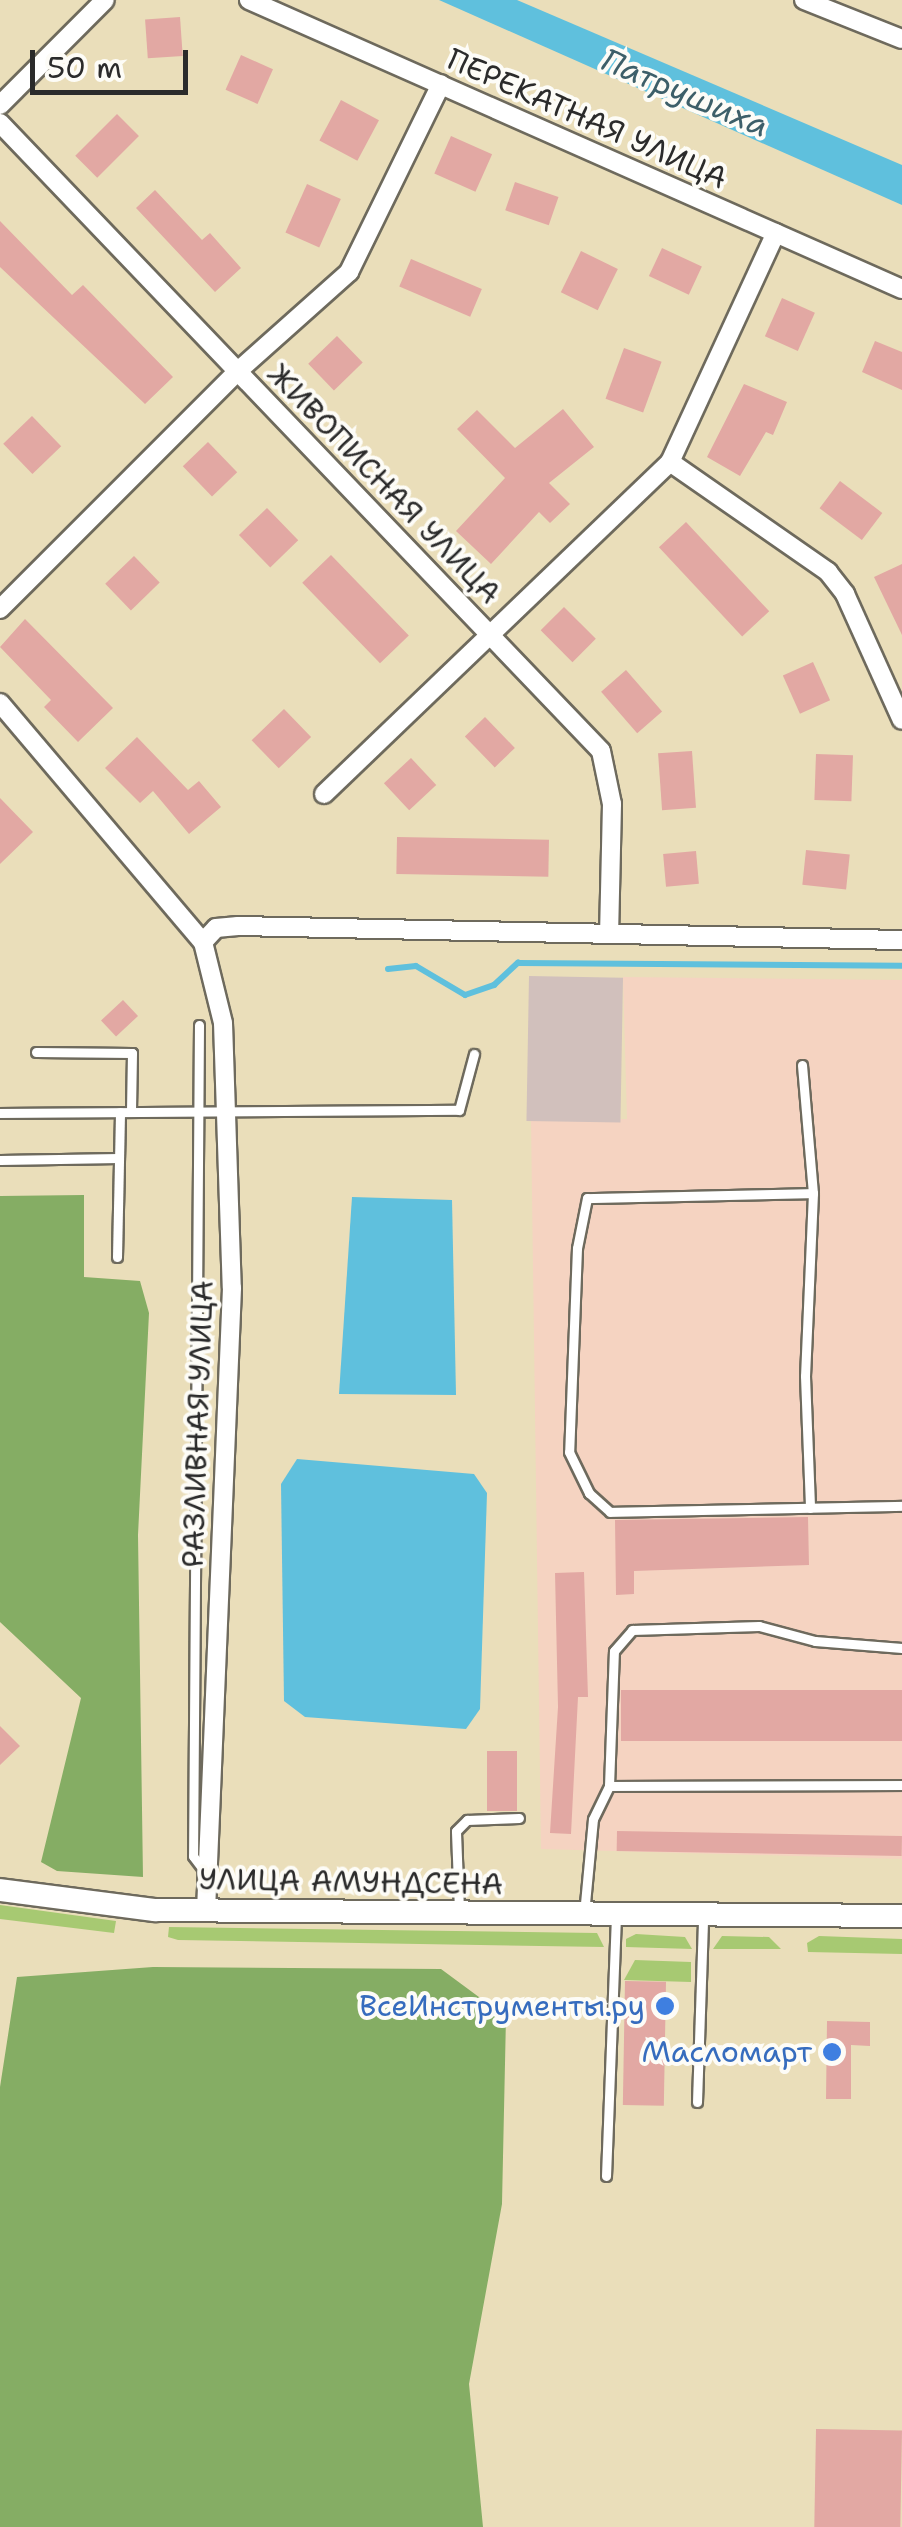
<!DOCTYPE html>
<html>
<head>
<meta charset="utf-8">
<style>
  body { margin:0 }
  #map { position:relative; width:902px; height:2527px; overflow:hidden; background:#eadeba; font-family:"Shantell Sans",sans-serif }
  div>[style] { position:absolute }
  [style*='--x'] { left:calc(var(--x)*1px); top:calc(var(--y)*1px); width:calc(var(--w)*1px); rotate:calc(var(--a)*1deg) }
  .built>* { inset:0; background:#f5d3c1 }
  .industrial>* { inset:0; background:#d1c0bc; transform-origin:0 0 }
  .green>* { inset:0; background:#a7c972 }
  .forest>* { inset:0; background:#85ad64 }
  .water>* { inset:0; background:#5fc0dd }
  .stream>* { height:6px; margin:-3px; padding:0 3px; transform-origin:3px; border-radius:3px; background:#5fc0dd }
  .building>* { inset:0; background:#e2a8a3; transform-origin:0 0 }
  .roads { filter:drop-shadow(2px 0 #6e6a5d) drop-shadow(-2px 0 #6e6a5d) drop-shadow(0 2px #6e6a5d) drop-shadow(0 -2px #6e6a5d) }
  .service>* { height:9px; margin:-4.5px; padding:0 4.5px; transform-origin:4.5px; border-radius:4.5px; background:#fff }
  .minor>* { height:18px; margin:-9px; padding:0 9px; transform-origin:9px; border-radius:9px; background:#fff }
  .tertiary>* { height:22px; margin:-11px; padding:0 11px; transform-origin:11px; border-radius:11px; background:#fff }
  .dots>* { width:28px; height:28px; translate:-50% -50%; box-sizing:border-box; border:5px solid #fdfcf7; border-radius:50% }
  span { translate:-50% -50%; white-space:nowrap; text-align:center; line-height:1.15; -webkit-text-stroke:8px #fdfcf7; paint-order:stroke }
  .street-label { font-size:30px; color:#2b2b2b }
  .shop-label { font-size:30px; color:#366cbe }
  .right { translate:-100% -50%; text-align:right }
  .water-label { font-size:32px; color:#3d5f69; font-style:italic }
  .scale { position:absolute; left:30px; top:50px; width:158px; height:45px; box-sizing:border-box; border:5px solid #2b2b2b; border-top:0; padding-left:12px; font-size:30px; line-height:35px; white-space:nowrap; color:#2b2b2b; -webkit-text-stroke:8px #fdfcf7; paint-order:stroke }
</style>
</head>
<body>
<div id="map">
  <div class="built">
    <i style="clip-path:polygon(623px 977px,902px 980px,902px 1859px,541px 1849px,531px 1121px,627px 1119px)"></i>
  </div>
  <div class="industrial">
    <i style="left:529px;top:976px;width:94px;height:145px;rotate:1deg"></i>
  </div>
  <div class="green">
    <i style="clip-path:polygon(0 1905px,116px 1921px,114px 1933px,0 1919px)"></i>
    <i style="clip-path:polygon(169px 1927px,597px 1933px,604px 1947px,178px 1940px,168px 1937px)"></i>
    <i style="clip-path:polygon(636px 1934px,685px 1937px,692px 1949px,626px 1947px,626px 1939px)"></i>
    <i style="clip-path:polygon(722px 1936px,769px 1937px,781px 1949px,713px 1949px)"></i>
    <i style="clip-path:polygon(819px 1936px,902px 1939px,902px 1954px,808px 1952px,807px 1943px)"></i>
    <i style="clip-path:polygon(635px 1960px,691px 1962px,691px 1982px,624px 1980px)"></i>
  </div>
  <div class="forest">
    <i style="clip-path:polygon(84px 1195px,84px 1277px,140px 1281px,149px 1313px,138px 1535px,143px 1877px,57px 1871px,41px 1862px,81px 1698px,0 1622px,0 1196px)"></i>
    <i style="clip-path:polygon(153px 1967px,441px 1969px,506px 2017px,502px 2204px,469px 2384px,483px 2527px,0 2527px,0 2087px,17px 1977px)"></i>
  </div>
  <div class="water">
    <i style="clip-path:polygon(439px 0,517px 0,902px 165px,902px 205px)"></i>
    <i style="clip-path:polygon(352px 1197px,452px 1200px,456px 1395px,339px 1394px)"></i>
    <i style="clip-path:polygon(297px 1459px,474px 1474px,487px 1493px,480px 1709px,466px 1729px,305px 1717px,284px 1701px,281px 1484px)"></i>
  </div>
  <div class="stream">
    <i style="--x:388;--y:969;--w:28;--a:-6"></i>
    <i style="--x:416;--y:966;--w:57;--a:30.6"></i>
    <i style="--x:465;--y:995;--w:31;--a:-19"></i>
    <i style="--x:494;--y:985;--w:33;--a:-43"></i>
    <i style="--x:518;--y:963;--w:384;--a:0.4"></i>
  </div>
  <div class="building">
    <i style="left:180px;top:17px;width:39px;height:35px;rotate:86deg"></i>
    <i style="left:241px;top:55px;width:35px;height:38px;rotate:24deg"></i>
    <i style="left:341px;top:100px;width:43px;height:46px;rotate:28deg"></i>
    <i style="left:117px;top:114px;width:31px;height:59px;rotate:45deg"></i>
    <i style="left:451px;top:136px;width:45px;height:41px;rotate:24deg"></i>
    <i style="left:515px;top:182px;width:46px;height:30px;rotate:19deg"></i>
    <i style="left:307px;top:184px;width:37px;height:53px;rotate:24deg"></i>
    <i style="clip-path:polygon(155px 190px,202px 240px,210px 233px,241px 268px,215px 292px,136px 208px)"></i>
    <i style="clip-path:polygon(0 221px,72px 295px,83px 285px,173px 377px,145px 404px,0 267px)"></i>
    <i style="left:662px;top:248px;width:44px;height:31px;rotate:25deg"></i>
    <i style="left:581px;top:251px;width:41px;height:46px;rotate:26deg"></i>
    <i style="left:411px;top:259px;width:77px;height:30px;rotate:23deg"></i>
    <i style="left:782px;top:298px;width:36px;height:42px;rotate:24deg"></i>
    <i style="left:337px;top:336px;width:37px;height:40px;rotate:46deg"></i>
    <i style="clip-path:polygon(875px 341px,902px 352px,902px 390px,862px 372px)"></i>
    <i style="left:624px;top:348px;width:40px;height:54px;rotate:20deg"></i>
    <i style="clip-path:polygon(744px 384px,787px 402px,773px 435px,766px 432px,740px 476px,707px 457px)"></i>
    <i style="clip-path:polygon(563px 409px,594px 447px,549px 483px,570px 504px,550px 523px,539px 512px,491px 564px,456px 531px,505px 478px,457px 429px,477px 410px,515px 448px)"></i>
    <i style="left:32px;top:416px;width:42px;height:40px;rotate:46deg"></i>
    <i style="left:208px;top:442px;width:42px;height:35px;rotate:46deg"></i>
    <i style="left:840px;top:481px;width:53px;height:34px;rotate:37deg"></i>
    <i style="left:267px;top:508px;width:45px;height:39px;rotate:46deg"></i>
    <i style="left:686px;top:522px;width:122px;height:37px;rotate:47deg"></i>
    <i style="left:331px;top:555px;width:112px;height:40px;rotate:46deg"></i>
    <i style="left:134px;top:556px;width:37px;height:40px;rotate:46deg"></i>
    <i style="clip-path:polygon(902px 564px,902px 635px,874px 577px)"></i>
    <i style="left:564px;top:607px;width:45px;height:33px;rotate:45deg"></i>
    <i style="clip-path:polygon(25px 619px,113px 708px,78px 742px,44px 707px,51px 700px,0 647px)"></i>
    <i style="left:813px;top:662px;width:42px;height:33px;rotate:66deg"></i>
    <i style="left:626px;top:670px;width:55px;height:33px;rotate:49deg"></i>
    <i style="left:284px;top:709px;width:39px;height:45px;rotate:46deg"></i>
    <i style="left:485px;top:717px;width:43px;height:28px;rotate:46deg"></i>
    <i style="clip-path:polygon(137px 737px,188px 790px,199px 781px,221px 807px,189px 834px,153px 791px,140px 803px,105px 768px)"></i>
    <i style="left:692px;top:751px;width:57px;height:34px;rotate:86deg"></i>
    <i style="left:816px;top:754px;width:37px;height:46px;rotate:2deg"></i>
    <i style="left:411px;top:758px;width:37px;height:37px;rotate:47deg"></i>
    <i style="clip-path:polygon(0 798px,33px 832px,0 864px)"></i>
    <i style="left:397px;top:837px;width:152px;height:37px;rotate:1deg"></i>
    <i style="left:806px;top:850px;width:44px;height:35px;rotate:6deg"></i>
    <i style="left:696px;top:851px;width:33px;height:33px;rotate:85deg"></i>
    <i style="left:123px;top:1000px;width:22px;height:30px;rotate:47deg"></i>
    <i style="clip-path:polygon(808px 1517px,809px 1565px,634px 1571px,634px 1594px,616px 1595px,615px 1520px)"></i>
    <i style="clip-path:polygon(584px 1572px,588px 1697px,578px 1697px,571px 1834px,550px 1833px,558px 1707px,555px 1573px)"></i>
    <i style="left:902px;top:1690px;width:51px;height:281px;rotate:90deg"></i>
    <i style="clip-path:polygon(0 1726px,20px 1746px,0 1765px)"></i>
    <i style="left:487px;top:1751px;width:30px;height:60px"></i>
    <i style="left:617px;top:1831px;width:285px;height:20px;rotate:1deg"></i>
    <i style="left:625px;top:1981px;width:41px;height:124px;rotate:1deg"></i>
    <i style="clip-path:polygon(827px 2021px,870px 2022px,870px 2046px,851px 2045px,851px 2099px,826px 2099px)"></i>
    <i style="left:816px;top:2429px;width:86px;height:98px;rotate:1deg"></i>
  </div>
  <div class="roads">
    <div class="service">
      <i style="--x:199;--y:1025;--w:831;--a:90.41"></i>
      <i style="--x:193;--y:1856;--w:21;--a:53"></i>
      <i style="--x:36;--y:1052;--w:96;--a:0.6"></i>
      <i style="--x:132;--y:1053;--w:58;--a:91"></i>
      <i style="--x:802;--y:1065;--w:128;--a:85.1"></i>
      <i style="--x:813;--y:1193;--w:183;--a:92.5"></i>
      <i style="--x:805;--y:1376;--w:132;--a:87.8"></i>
      <i style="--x:0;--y:1113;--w:459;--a:-0.4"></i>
      <i style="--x:459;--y:1110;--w:58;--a:-75"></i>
      <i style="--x:0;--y:1160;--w:119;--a:-1"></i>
      <i style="--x:813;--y:1193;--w:226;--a:178.7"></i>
      <i style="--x:587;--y:1198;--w:51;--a:101.3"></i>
      <i style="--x:577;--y:1248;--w:204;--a:92.2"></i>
      <i style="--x:569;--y:1452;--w:46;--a:64"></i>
      <i style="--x:589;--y:1493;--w:28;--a:42"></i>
      <i style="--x:610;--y:1512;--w:292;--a:-1.2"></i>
      <i style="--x:117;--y:1257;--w:145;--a:-88.8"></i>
      <i style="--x:609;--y:1786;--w:293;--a:-0.2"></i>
      <i style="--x:459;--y:1910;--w:79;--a:-92.2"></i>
      <i style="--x:456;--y:1831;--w:16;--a:-45"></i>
      <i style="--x:467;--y:1820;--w:52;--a:-2.2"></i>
      <i style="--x:584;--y:1914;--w:95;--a:-84.6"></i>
      <i style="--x:593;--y:1819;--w:37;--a:-64"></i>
      <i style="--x:609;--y:1786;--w:135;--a:-87.9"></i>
      <i style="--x:614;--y:1651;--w:28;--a:-49"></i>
      <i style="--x:632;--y:1630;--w:127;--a:-1.8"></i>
      <i style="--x:759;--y:1626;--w:58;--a:15"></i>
      <i style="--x:815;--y:1641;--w:87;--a:4.6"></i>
      <i style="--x:697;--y:2102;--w:184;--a:-88.1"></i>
      <i style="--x:606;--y:2176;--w:260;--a:-87.8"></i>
    </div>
    <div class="minor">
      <i style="--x:249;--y:0;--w:714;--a:23.87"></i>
      <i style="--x:804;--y:0;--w:105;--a:21.7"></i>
      <i style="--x:0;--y:105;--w:148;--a:-45"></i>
      <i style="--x:0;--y:123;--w:869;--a:46.26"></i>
      <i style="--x:601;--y:751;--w:54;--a:78.3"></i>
      <i style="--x:612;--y:804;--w:130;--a:91.3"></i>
      <i style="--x:670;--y:462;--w:193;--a:34.8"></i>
      <i style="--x:828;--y:572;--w:28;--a:52"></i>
      <i style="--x:845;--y:594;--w:138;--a:65.7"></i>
      <i style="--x:0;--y:609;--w:337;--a:-45"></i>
      <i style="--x:238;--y:371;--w:149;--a:-41.7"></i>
      <i style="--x:349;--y:272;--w:209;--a:-63.9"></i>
      <i style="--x:0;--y:703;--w:314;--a:49.7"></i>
      <i style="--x:203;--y:942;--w:83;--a:76.1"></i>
      <i style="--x:223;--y:1023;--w:265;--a:88.1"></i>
      <i style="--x:232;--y:1288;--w:624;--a:92.39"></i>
      <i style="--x:324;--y:794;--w:480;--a:-43.8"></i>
      <i style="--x:670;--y:462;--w:252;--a:-65.2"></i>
      <i style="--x:203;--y:942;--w:19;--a:-47"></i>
      <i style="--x:216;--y:928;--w:22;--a:-5"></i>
      <i style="--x:238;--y:926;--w:664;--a:1.21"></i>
    </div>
    <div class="tertiary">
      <i style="--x:0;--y:1890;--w:156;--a:7.4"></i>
      <i style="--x:155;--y:1910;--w:747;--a:0.46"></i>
    </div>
  </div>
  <div class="dots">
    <i style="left:665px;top:2006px;background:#3f7fe0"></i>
    <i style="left:832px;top:2052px;background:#3f7fe0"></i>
  </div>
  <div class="street-label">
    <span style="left:587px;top:119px;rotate:24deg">ПЕРЕКАТНАЯ УЛИЦА</span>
    <span style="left:384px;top:484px;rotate:46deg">ЖИВОПИСНАЯ УЛИЦА</span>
    <span style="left:198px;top:1424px;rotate:-88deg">РАЗЛИВНАЯ УЛИЦА</span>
    <span style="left:351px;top:1882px;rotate:1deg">УЛИЦА АМУНДСЕНА</span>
  </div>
  <div class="shop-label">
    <span class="right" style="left:645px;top:2006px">ВсеИнструменты.ру</span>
    <span class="right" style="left:812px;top:2052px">Масломарт</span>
  </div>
  <div class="water-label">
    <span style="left:685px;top:93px;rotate:23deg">Патрушиха</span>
  </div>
  <div class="scale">50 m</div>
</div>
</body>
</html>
